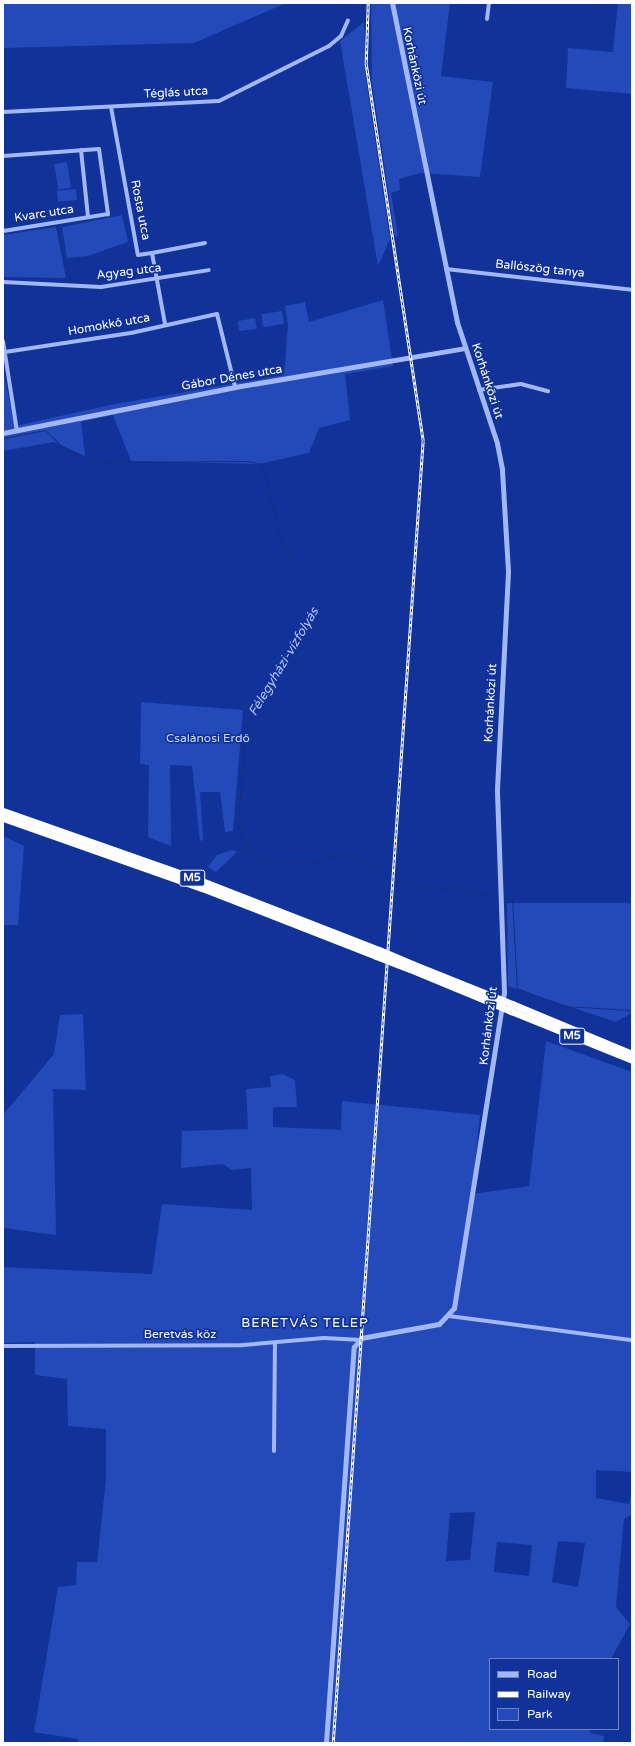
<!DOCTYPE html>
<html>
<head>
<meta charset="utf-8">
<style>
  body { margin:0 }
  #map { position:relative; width:635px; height:1746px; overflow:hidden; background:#103299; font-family:"Varela Round",sans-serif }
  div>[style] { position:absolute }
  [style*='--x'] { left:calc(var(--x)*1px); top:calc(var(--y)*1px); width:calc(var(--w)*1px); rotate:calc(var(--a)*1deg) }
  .green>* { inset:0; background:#234ab8; transform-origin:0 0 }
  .stream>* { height:1px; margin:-0.5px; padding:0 0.5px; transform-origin:0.5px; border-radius:0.5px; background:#173080 }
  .minor>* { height:4px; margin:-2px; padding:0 2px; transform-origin:2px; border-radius:2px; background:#a2b8f4 }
  .tertiary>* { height:5px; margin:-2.5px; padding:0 2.5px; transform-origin:2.5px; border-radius:2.5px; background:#a2b8f4 }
  .motorway>* { height:7px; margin:-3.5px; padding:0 3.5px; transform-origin:3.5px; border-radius:3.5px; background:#fff }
  .rail>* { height:2.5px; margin-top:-1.25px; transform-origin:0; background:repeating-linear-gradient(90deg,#103299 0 3px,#fff 0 6px); box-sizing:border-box; border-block:1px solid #fff }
  .motorway-bridge>* { height:7px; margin:-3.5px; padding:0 3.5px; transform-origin:3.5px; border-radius:3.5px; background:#fff }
  span { translate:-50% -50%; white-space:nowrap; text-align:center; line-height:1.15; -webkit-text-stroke:3.5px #103299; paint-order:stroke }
  .shield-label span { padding:1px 3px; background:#103299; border:1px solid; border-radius:3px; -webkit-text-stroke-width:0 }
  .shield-label { font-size:11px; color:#fff; font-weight:700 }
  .street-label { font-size:12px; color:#fff }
  .park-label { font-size:12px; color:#cbd8fe }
  .water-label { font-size:13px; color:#afc3fb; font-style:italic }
  .neighbourhood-label { font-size:13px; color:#fff; letter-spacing:1px }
  .frame { position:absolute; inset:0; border:4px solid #fff; pointer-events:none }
  .legend { position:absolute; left:489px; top:1658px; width:130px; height:72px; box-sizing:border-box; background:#103299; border:1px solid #7084c2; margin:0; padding:5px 7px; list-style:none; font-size:12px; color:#fff }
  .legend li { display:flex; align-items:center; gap:8px; height:20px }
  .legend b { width:20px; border:1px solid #7084c2 }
</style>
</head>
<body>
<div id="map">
  <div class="green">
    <i style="clip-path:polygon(3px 3px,286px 3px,194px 43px,3px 48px)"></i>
    <i style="clip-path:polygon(371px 3px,450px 3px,441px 76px,493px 82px,480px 177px,421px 173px,399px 179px,400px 190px,391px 193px,398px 236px,395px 237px,372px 83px)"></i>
    <i style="clip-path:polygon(618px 3px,632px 3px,632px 94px,566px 88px,568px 48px,613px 52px)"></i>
    <i style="clip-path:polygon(364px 22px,366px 78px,390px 239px,378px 266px,340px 41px)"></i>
    <i style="left:67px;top:162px;width:26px;height:13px;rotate:81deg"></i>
    <i style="left:76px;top:189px;width:11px;height:19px;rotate:85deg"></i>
    <i style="clip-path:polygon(122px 215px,128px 242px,88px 256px,67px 258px,62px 227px)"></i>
    <i style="clip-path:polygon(56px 227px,66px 278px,3px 277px,3px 235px)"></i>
    <i style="clip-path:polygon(383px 300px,393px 366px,345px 374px,350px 420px,319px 428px,309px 453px,259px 464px,131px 461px,113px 415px,81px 422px,85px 456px,54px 442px,3px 451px,3px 370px,15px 426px,110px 405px,284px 375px,288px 325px,285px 306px,305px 302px,309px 322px)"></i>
    <i style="left:282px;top:311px;width:13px;height:21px;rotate:81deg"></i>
    <i style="clip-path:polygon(255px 318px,257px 329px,239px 331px,238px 321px)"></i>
    <i style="clip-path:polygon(141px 702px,243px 710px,233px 831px,225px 832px,220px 792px,200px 792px,203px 840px,200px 841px,192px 766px,170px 765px,171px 846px,148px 837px,149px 765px,140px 764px)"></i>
    <i style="clip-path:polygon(3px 836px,24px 846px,18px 925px,3px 925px)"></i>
    <i style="clip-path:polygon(232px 850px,237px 852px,216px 872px,208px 867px,217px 855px)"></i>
    <i style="clip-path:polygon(507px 903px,632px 903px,632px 1013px,616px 1022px,508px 986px)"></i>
    <i style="clip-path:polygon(83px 1014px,86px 1090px,53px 1089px,56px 1235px,3px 1228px,3px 1115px,54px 1054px,60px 1015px)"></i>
    <i style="clip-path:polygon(evenodd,546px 1041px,632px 1072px,632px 1472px,596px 1470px,596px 1498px,629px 1504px,632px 1491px,632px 1514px,624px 1519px,616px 1607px,630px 1624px,611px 1659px,490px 1659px,490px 1729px,590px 1729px,590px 1733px,604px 1736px,603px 1743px,78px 1743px,78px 1739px,34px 1732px,58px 1587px,76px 1585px,77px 1562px,97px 1562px,106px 1479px,106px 1429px,68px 1426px,67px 1379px,35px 1375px,35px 1342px,3px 1343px,3px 1267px,152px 1274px,162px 1204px,252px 1210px,251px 1168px,232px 1170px,223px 1164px,181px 1168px,182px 1131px,248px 1129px,246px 1089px,271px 1087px,270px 1076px,282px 1074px,295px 1080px,297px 1107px,273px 1107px,273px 1127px,341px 1130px,342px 1101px,480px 1115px,472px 1194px,529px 1186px,546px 1041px,475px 1512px,470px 1560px,446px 1561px,450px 1513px,475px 1512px,546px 1041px,558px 1541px,585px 1543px,578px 1587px,552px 1582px,558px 1541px,546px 1041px,497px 1542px,532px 1545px,529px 1576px,494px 1572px,497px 1542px)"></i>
  </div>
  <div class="stream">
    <i style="--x:3;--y:438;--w:43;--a:-10.8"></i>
    <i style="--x:45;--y:430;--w:29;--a:44"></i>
    <i style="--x:66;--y:450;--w:31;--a:22"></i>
    <i style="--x:95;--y:462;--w:154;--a:-0.4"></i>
    <i style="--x:249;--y:461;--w:13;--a:13"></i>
    <i style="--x:262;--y:464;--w:86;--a:75.8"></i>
    <i style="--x:283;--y:547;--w:60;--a:53.1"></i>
    <i style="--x:319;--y:595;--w:14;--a:90"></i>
    <i style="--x:319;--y:609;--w:137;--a:122.2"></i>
    <i style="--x:246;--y:725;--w:95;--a:94.8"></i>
    <i style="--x:238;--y:820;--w:20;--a:79"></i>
    <i style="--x:242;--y:840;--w:26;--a:40"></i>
    <i style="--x:262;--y:857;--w:18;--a:19"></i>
    <i style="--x:279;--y:863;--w:34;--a:0"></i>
    <i style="--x:313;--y:863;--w:34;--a:-19"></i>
    <i style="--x:345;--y:852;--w:54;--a:31.3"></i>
    <i style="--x:391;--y:880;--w:109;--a:8.9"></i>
    <i style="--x:212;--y:879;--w:47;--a:-43.3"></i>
    <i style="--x:503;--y:898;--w:9;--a:6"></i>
    <i style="--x:512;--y:899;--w:89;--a:86.8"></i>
    <i style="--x:517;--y:988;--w:48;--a:21.8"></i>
    <i style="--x:562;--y:1006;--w:70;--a:3.3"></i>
  </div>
  <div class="minor">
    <i style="--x:487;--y:19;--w:16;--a:-83"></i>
    <i style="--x:111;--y:107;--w:150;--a:79.7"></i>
    <i style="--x:138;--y:255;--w:14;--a:-8"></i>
    <i style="--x:152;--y:253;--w:72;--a:79.6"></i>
    <i style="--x:3;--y:112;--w:216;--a:-2.9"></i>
    <i style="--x:219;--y:101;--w:123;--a:-26.6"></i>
    <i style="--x:329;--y:46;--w:16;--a:-40"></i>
    <i style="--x:341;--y:36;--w:17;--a:-66"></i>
    <i style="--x:81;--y:150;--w:67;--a:84"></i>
    <i style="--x:3;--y:156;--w:96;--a:-4.2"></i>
    <i style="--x:99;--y:149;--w:66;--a:82.1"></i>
    <i style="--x:108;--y:214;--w:106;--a:170.8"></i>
    <i style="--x:152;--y:253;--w:54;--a:-10.7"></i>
    <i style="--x:446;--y:269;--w:187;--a:6.4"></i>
    <i style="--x:3;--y:282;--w:98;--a:2.9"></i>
    <i style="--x:101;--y:287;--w:109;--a:-8.9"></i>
    <i style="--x:3;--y:341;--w:91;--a:81.2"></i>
    <i style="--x:5;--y:352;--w:127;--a:-8.6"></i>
    <i style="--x:131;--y:333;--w:88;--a:-12.5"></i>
    <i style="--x:217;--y:314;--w:75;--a:76.1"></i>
    <i style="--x:479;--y:390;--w:42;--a:-8.1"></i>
    <i style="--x:521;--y:384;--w:28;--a:15"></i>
    <i style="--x:449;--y:1316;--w:185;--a:7.5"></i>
    <i style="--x:3;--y:1346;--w:240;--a:-0.2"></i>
    <i style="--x:243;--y:1345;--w:81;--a:-4.9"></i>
    <i style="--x:324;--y:1338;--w:33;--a:3"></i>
    <i style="--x:274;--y:1451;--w:108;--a:-89.5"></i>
  </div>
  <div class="tertiary">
    <i style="--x:3;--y:433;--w:237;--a:-11.2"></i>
    <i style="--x:235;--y:387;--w:233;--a:-9.6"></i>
    <i style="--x:326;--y:1743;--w:397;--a:-86"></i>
    <i style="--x:354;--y:1347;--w:11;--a:-52"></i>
    <i style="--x:361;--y:1338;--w:79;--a:-10.2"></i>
    <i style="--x:439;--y:1324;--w:22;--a:-47"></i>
    <i style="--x:454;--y:1308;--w:320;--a:-81"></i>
    <i style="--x:504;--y:992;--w:203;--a:-92"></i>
    <i style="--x:497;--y:789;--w:218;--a:-87.1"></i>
    <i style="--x:508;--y:571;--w:102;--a:-93.4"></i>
    <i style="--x:502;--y:469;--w:26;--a:-101"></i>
    <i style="--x:497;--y:443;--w:127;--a:-108.3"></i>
    <i style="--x:457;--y:322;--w:326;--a:-101.5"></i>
  </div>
  <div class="motorway">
    <i style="--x:3;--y:811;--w:208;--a:19.4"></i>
    <i style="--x:199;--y:880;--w:193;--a:21.3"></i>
    <i style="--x:3;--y:818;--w:211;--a:19.4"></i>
    <i style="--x:202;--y:888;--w:187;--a:21.3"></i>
    <i style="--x:412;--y:964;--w:86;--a:21.8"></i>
    <i style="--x:410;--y:969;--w:89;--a:22.5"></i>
    <i style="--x:512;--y:1004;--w:130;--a:22.6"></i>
    <i style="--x:511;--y:1011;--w:131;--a:22"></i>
  </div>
  <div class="rail">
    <i style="--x:333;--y:1743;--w:1305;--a:-86.05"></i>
    <i style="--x:423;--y:441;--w:382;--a:-98.6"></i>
    <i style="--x:366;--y:63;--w:60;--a:-88.1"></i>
  </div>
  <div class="motorway-bridge">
    <i style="--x:379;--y:950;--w:36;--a:23"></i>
    <i style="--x:376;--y:956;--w:36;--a:21"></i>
    <i style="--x:492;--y:996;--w:22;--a:22"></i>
    <i style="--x:492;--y:1003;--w:21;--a:23"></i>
  </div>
  <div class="shield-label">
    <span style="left:192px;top:878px">M5</span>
    <span style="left:572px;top:1036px">M5</span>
  </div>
  <div class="street-label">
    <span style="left:414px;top:66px;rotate:78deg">Korhánközi út</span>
    <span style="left:176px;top:93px;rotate:-3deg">Téglás utca</span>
    <span style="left:140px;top:210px;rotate:79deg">Rosta utca</span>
    <span style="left:44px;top:214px;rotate:-9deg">Kvarc utca</span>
    <span style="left:540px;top:269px;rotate:6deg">Ballószög tanya</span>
    <span style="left:129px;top:272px;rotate:-7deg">Agyag utca</span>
    <span style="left:109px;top:325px;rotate:-10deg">Homokkő utca</span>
    <span style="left:232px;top:378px;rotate:-10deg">Gábor Dénes utca</span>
    <span style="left:487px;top:381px;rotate:72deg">Korhánközi út</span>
    <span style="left:491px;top:703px;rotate:-87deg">Korhánközi út</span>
    <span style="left:489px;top:1026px;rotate:-83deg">Korhánközi út</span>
    <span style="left:180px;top:1335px">Beretvás köz</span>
  </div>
  <div class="park-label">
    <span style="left:208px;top:739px">Csalánosi Erdő</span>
  </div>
  <div class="water-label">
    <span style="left:284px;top:662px;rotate:-59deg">Félegyházi-vízfolyás</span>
  </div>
  <div class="neighbourhood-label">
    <span style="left:305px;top:1323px">BERETVÁS TELEP</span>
  </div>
  <div class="frame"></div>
  <ul class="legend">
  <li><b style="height:5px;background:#a2b8f4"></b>Road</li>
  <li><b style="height:5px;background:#fff"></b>Railway</li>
  <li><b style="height:11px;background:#234ab8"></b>Park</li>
  </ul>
</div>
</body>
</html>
